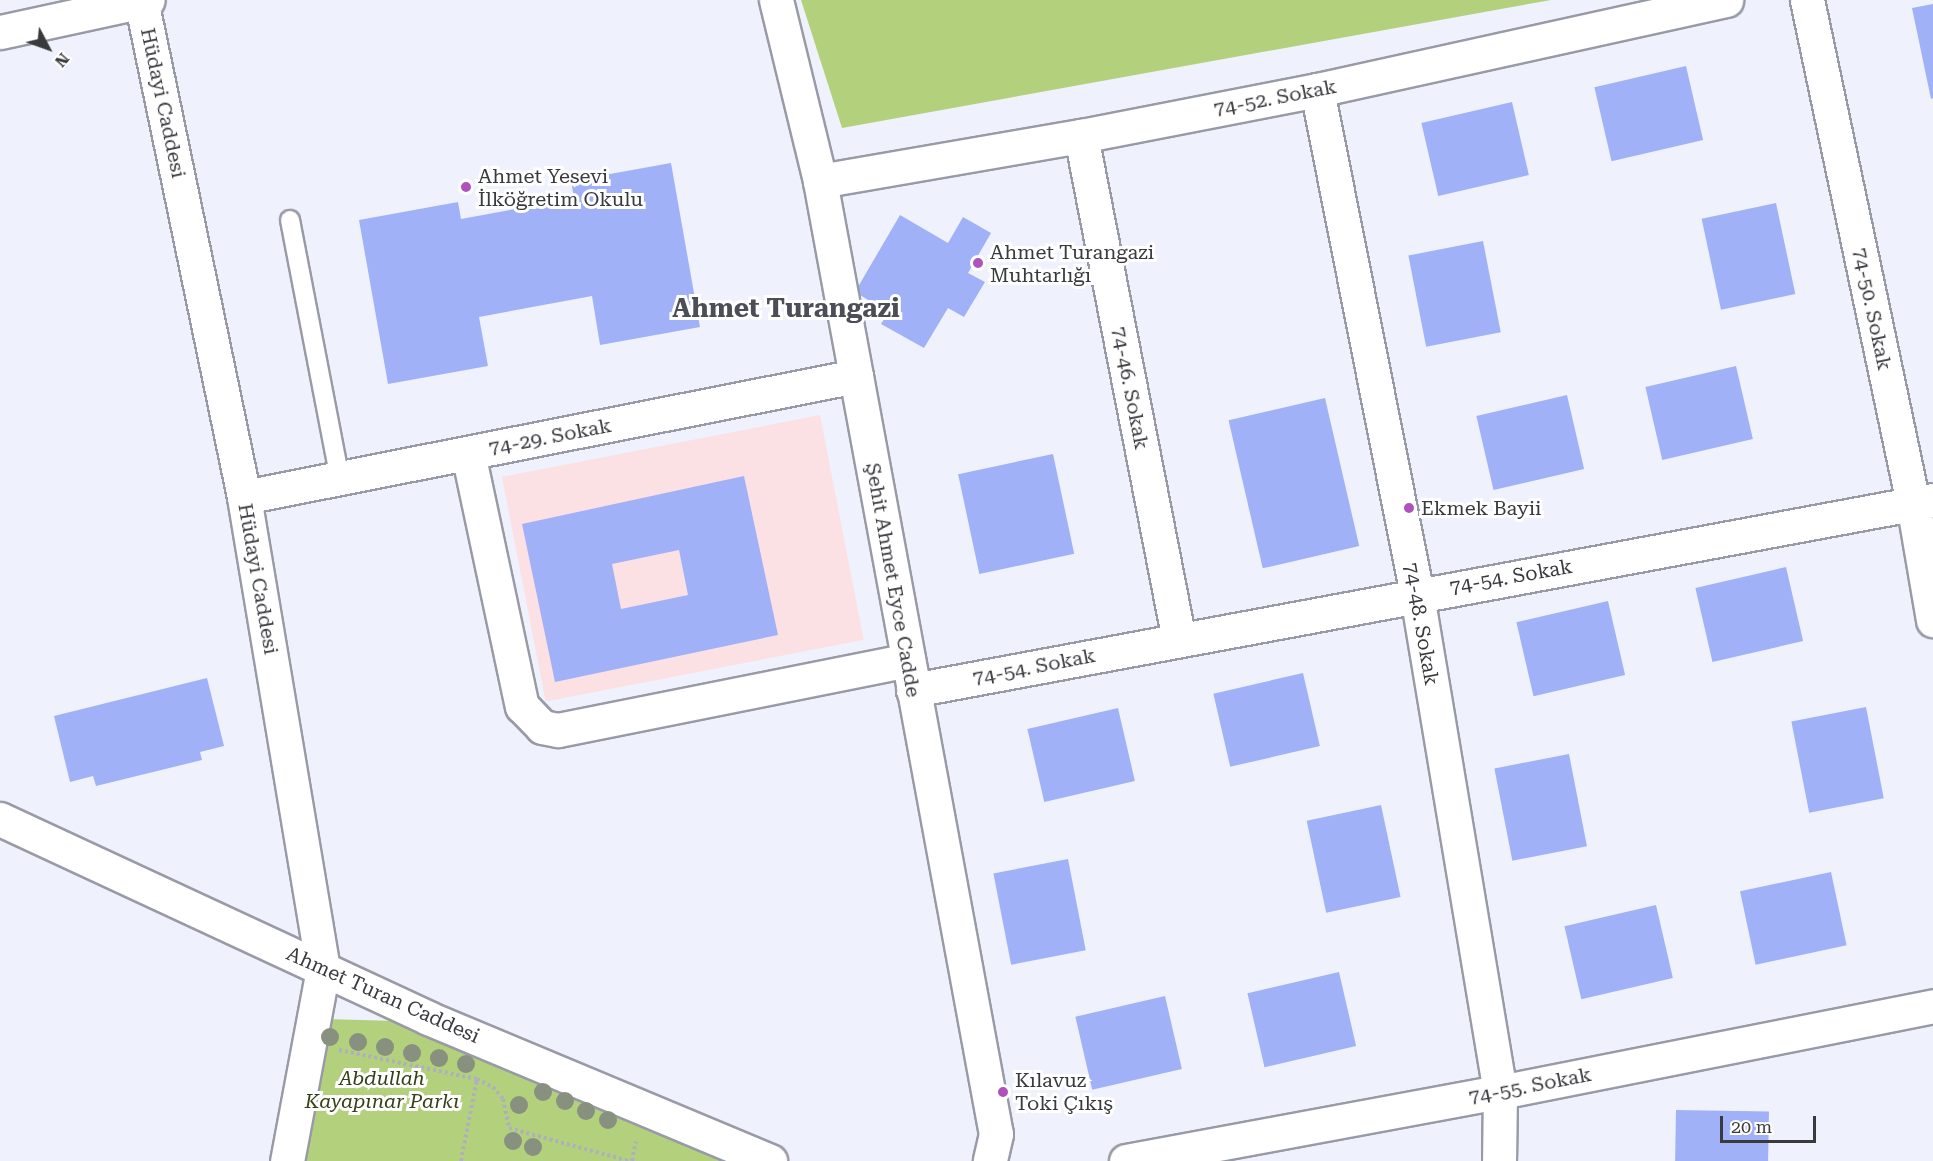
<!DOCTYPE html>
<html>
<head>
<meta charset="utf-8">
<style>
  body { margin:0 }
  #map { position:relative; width:1933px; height:1161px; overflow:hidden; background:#eff2fd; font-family:"Roboto Serif",serif }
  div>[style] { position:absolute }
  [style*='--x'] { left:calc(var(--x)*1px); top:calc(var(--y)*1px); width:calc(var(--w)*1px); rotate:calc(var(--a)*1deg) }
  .commercial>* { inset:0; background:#fbe0e4; transform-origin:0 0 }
  .green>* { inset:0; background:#b3d07d }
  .building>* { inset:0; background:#a1b1f7; transform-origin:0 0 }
  .path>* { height:4px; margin-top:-2px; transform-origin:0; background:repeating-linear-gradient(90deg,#aeb1b9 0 3px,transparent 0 6px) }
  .roads { filter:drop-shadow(2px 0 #989ba6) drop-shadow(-2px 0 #989ba6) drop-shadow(0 2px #989ba6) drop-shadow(0 -2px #989ba6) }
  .lane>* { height:18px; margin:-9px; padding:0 9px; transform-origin:9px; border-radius:9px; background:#fff }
  .street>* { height:33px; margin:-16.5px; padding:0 16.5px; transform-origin:16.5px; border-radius:16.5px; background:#fff }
  .trees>* { width:18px; height:18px; margin:-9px; border-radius:50%; background:#88907f }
  .dots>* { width:16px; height:16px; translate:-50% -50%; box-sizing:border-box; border:3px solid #fff; border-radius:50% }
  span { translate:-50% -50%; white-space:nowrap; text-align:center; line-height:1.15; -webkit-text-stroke:6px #fff; paint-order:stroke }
  .street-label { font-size:20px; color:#393a3e }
  .poi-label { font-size:20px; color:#393a3e }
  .left { translate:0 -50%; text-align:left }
  .park-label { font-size:20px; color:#344018; font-style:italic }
  .district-label { font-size:26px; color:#4b4d57; font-weight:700 }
  .north { position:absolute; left:18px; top:18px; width:60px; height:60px; -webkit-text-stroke:4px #fff; paint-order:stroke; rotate:131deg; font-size:16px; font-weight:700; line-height:24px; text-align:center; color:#393a3e }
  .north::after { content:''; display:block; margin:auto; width:21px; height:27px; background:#393a3e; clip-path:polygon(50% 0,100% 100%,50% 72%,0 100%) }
  .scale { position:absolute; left:1720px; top:1116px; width:96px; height:27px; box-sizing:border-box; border:3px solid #393a3e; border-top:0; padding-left:8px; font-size:18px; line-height:21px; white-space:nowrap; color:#393a3e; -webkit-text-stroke:4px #fff; paint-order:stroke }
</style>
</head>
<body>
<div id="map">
  <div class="commercial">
    <i style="left:820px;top:415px;width:229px;height:324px;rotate:79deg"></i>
  </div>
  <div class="green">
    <i style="clip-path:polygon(801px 0,1551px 0,842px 128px)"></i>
    <i style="clip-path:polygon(324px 1019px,398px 1021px,722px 1161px,296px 1161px)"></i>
  </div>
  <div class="building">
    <i style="clip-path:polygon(1933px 4px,1933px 98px,1931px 99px,1912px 8px)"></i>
    <i style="left:1686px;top:66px;width:76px;height:94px;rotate:77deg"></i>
    <i style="left:1512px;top:102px;width:75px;height:93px;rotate:77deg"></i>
    <i style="clip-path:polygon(671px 163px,700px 327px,600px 345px,592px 296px,479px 317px,488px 366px,388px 384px,359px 220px,458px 202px,461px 219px,574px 198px,571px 181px)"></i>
    <i style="left:1776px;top:203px;width:93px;height:76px;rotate:78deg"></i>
    <i style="clip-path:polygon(900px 215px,948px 243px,963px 217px,991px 233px,968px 273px,985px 282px,964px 317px,948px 308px,924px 348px,881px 324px,888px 312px,855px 292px)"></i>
    <i style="left:1483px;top:241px;width:93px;height:76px;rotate:79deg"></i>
    <i style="left:1736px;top:366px;width:75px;height:93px;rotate:77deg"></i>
    <i style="left:1567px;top:395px;width:76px;height:93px;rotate:77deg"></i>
    <i style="left:1325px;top:398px;width:152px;height:99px;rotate:77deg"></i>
    <i style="left:1053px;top:454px;width:102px;height:97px;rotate:78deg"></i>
    <i style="clip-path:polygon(evenodd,744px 476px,778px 635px,555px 682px,522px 524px,744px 476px,679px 550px,688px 595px,621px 609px,612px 564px,679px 550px)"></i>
    <i style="left:1786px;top:567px;width:76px;height:93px;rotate:77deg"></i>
    <i style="left:1608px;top:601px;width:76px;height:94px;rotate:77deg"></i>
    <i style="left:1303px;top:673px;width:75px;height:92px;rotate:77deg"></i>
    <i style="clip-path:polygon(207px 678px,224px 746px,200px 752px,202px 760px,96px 786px,93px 776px,70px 782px,54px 716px)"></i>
    <i style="left:1866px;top:707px;width:93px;height:76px;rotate:79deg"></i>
    <i style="left:1118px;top:708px;width:75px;height:93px;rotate:77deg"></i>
    <i style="left:1569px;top:754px;width:94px;height:76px;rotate:79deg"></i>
    <i style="left:1381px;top:805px;width:94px;height:76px;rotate:78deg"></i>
    <i style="left:1068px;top:859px;width:93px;height:76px;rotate:79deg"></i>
    <i style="left:1831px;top:872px;width:75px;height:93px;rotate:78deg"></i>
    <i style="left:1656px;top:905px;width:75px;height:94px;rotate:77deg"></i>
    <i style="left:1339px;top:972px;width:76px;height:94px;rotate:77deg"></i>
    <i style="left:1165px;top:996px;width:75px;height:92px;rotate:77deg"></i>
    <i style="left:1676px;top:1110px;width:93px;height:51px;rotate:1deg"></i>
  </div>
  <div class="path">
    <i style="--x:339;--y:1050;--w:141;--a:11.9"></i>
    <i style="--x:477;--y:1079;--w:18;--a:27"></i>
    <i style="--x:493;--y:1087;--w:16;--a:50"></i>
    <i style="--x:503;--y:1099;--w:30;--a:78"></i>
    <i style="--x:509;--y:1128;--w:124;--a:15.4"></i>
    <i style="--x:461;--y:1161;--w:84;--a:-79"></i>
    <i style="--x:632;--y:1161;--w:20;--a:-79"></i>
  </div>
  <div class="roads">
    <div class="lane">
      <i style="--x:290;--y:220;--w:264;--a:79.1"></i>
    </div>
    <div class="street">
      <i style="--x:141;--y:0;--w:508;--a:78.29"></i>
      <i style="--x:244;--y:497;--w:479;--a:80.5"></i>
      <i style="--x:323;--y:969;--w:195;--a:100.6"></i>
      <i style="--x:776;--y:0;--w:186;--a:76.3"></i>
      <i style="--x:820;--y:181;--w:969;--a:79.54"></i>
      <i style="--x:996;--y:1134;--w:28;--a:103"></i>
      <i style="--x:1807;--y:0;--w:514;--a:78.1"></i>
      <i style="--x:1913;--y:503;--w:119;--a:80.3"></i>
      <i style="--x:0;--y:32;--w:151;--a:-12.2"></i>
      <i style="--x:1317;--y:90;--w:515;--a:78.8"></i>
      <i style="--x:1417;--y:595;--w:504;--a:80.52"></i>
      <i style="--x:1500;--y:1092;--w:69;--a:90.8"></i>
      <i style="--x:1081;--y:136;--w:513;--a:79"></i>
      <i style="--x:820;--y:181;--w:265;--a:-9.8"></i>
      <i style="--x:1081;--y:136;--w:240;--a:-11"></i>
      <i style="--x:1317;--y:90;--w:419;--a:-12.4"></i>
      <i style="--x:468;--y:453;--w:259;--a:78"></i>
      <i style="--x:522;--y:706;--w:29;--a:46"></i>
      <i style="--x:542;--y:727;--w:16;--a:11"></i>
      <i style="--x:558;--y:730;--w:357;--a:-11.3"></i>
      <i style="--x:244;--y:497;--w:624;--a:-11.18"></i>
      <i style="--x:913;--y:690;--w:1038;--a:-10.55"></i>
      <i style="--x:0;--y:819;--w:472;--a:24.9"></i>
      <i style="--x:428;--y:1018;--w:371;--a:22.7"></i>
      <i style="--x:1126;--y:1161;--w:380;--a:-10.5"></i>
      <i style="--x:1500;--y:1092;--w:441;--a:-11.2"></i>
    </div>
  </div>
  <div class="trees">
    <i style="left:330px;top:1037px"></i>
    <i style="left:358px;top:1042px"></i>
    <i style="left:385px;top:1047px"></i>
    <i style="left:412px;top:1053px"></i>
    <i style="left:439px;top:1058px"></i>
    <i style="left:466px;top:1064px"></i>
    <i style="left:543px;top:1092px"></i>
    <i style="left:565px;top:1101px"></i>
    <i style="left:519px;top:1105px"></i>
    <i style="left:586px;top:1111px"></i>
    <i style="left:608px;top:1120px"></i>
    <i style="left:513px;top:1141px"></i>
    <i style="left:533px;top:1147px"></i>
  </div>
  <div class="dots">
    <i style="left:466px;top:187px;background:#b052bc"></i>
    <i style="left:978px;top:263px;background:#b052bc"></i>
    <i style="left:1409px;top:508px;background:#b052bc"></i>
    <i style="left:1003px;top:1092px;background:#b052bc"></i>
  </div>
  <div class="street-label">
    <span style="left:1275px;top:98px;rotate:-11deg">74-52. Sokak</span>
    <span style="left:163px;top:103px;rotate:78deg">Hüdayi Caddesi</span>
    <span style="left:1872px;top:309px;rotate:78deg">74-50. Sokak</span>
    <span style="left:1130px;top:388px;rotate:79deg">74-46. Sokak</span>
    <span style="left:550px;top:437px;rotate:-11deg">74-29. Sokak</span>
    <span style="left:1511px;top:577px;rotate:-10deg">74-54. Sokak</span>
    <span style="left:258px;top:579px;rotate:80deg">Hüdayi Caddesi</span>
    <span style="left:893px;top:580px;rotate:80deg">Şehit Ahmet Eyce Cadde</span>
    <span style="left:1421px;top:624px;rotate:80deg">74-48. Sokak</span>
    <span style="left:1034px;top:667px;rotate:-11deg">74-54. Sokak</span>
    <span style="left:383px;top:995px;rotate:24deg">Ahmet Turan Caddesi</span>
    <span style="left:1530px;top:1086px;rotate:-11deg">74-55. Sokak</span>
  </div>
  <div class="poi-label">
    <span class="left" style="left:478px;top:188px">Ahmet Yesevi<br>İlköğretim Okulu</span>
    <span class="left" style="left:990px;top:264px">Ahmet Turangazi<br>Muhtarlığı</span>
    <span class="left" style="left:1421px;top:508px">Ekmek Bayii</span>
    <span class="left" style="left:1015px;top:1092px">Kılavuz<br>Toki Çıkış</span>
  </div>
  <div class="park-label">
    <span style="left:382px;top:1090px">Abdullah<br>Kayapınar Parkı</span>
  </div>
  <div class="district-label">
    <span style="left:786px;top:309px">Ahmet Turangazi</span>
  </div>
  <div class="north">N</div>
  <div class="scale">20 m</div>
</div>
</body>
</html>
